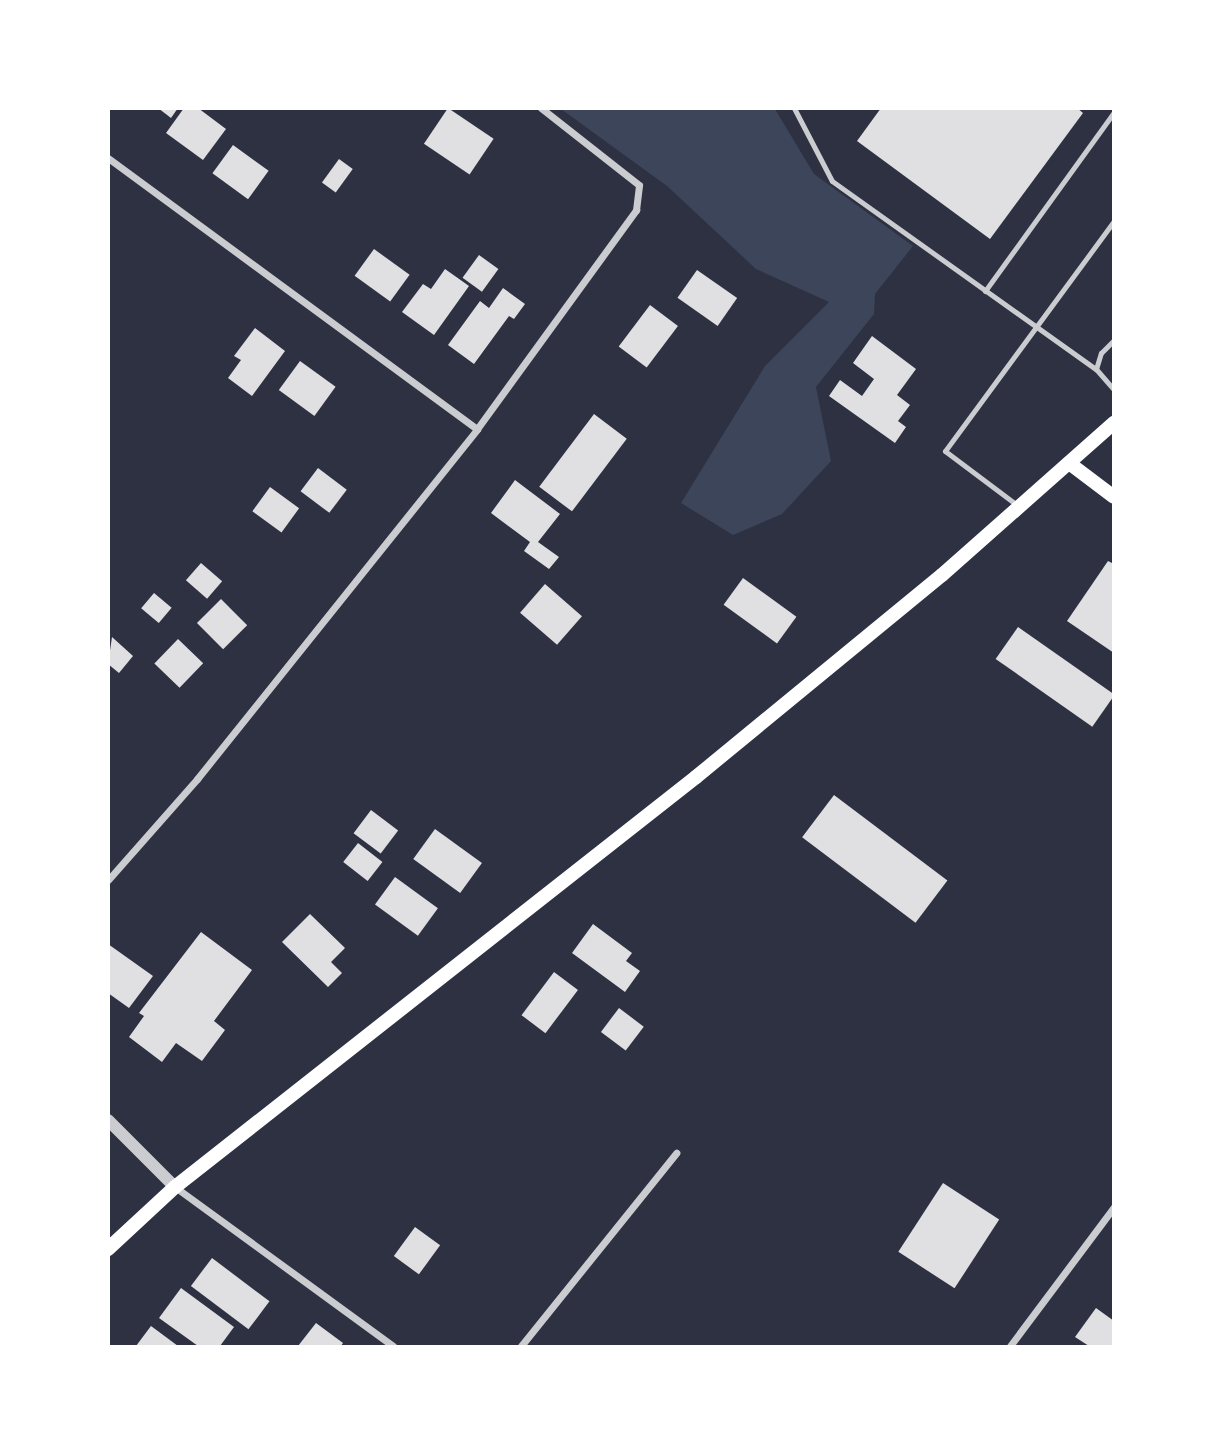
<!DOCTYPE html>
<html>
<head>
<meta charset="utf-8">
<style>
  body { margin:0 }
  #map { position:relative; width:1222px; height:1455px; overflow:hidden; background:#2d3142; font-family:Cabin,sans-serif }
  div>[style] { position:absolute }
  [style*='--x'] { left:calc(var(--x)*1px); top:calc(var(--y)*1px); width:calc(var(--w)*1px); rotate:calc(var(--a)*1deg) }
  .green>* { inset:0; background:#3c4559 }
  .building>* { inset:0; background:#e0e0e3; transform-origin:0 0 }
  .service>* { height:5px; margin:-2.5px; padding:0 2.5px; transform-origin:2.5px; border-radius:2.5px; background:#caccd0 }
  .minor>* { height:7px; margin:-3.5px; padding:0 3.5px; transform-origin:3.5px; border-radius:3.5px; background:#caccd0 }
  .tertiary>* { height:12px; margin:-6px; padding:0 6px; transform-origin:6px; border-radius:6px; background:#caccd0 }
  .secondary>* { height:14px; margin:-7px; padding:0 7px; transform-origin:7px; border-radius:7px; background:#fff }
  span { translate:-50% -50%; white-space:nowrap; text-align:center; line-height:1.15; -webkit-text-stroke:7px #fff; paint-order:stroke }
  .frame { position:absolute; inset:0; border:110px solid #fff; pointer-events:none }
</style>
</head>
<body>
<div id="map">
  <div class="green">
    <i style="clip-path:polygon(561px 109px,775px 109px,814px 174px,913px 246px,875px 294px,874px 314px,816px 387px,831px 461px,782px 514px,733px 535px,681px 503px,765px 366px,829px 302px,756px 269px,667px 186px)"></i>
  </div>
  <div class="building">
    <i style="clip-path:polygon(158px 108px,178px 108px,171px 118px)"></i>
    <i style="clip-path:polygon(184px 108px,198px 108px,226px 129px,203px 160px,166px 133px)"></i>
    <i style="left:448px;top:108px;width:55px;height:43px;rotate:34deg"></i>
    <i style="clip-path:polygon(881px 108px,1077px 108px,1083px 113px,990px 239px,857px 141px)"></i>
    <i style="left:233px;top:145px;width:44px;height:35px;rotate:36deg"></i>
    <i style="left:339px;top:159px;width:17px;height:29px;rotate:36deg"></i>
    <i style="left:374px;top:249px;width:44px;height:33px;rotate:36deg"></i>
    <i style="left:479px;top:255px;width:24px;height:28px;rotate:36deg"></i>
    <i style="clip-path:polygon(445px 269px,469px 286px,434px 335px,402px 312px,423px 284px,431px 289px)"></i>
    <i style="left:697px;top:270px;width:49px;height:34px;rotate:35deg"></i>
    <i style="clip-path:polygon(503px 288px,525px 304px,514px 319px,509px 316px,474px 364px,448px 345px,480px 301px,489px 308px)"></i>
    <i style="left:650px;top:305px;width:35px;height:52px;rotate:37deg"></i>
    <i style="clip-path:polygon(255px 328px,285px 351px,252px 396px,228px 378px,241px 360px,234px 356px)"></i>
    <i style="clip-path:polygon(872px 336px,916px 369px,897px 395px,910px 405px,898px 421px,906px 427px,895px 443px,829px 396px,840px 380px,862px 396px,874px 379px,853px 363px)"></i>
    <i style="left:300px;top:361px;width:44px;height:36px;rotate:36deg"></i>
    <i style="left:594px;top:414px;width:41px;height:91px;rotate:37deg"></i>
    <i style="left:318px;top:468px;width:36px;height:29px;rotate:37deg"></i>
    <i style="clip-path:polygon(515px 480px,560px 514px,538px 542px,559px 557px,549px 569px,524px 551px,530px 542px,491px 513px)"></i>
    <i style="left:270px;top:487px;width:36px;height:30px;rotate:36deg"></i>
    <i style="clip-path:polygon(1108px 561px,1114px 564px,1114px 653px,1067px 621px)"></i>
    <i style="left:201px;top:563px;width:28px;height:23px;rotate:41deg"></i>
    <i style="left:743px;top:578px;width:66px;height:33px;rotate:36deg"></i>
    <i style="left:545px;top:584px;width:49px;height:38px;rotate:41deg"></i>
    <i style="left:154px;top:593px;width:23px;height:20px;rotate:40deg"></i>
    <i style="left:221px;top:599px;width:37px;height:34px;rotate:45deg"></i>
    <i style="left:1018px;top:627px;width:118px;height:39px;rotate:35deg"></i>
    <i style="clip-path:polygon(112px 637px,133px 656px,119px 673px,108px 664px)"></i>
    <i style="left:178px;top:639px;width:35px;height:34px;rotate:44deg"></i>
    <i style="left:834px;top:795px;width:142px;height:53px;rotate:37deg"></i>
    <i style="left:371px;top:810px;width:34px;height:29px;rotate:37deg"></i>
    <i style="left:435px;top:829px;width:58px;height:37px;rotate:36deg"></i>
    <i style="left:358px;top:843px;width:31px;height:24px;rotate:38deg"></i>
    <i style="left:395px;top:877px;width:53px;height:34px;rotate:36deg"></i>
    <i style="clip-path:polygon(310px 914px,345px 948px,331px 962px,342px 973px,328px 987px,282px 942px)"></i>
    <i style="clip-path:polygon(593px 924px,632px 953px,626px 961px,640px 971px,625px 992px,572px 953px)"></i>
    <i style="clip-path:polygon(201px 932px,252px 970px,214px 1021px,225px 1030px,202px 1061px,176px 1043px,162px 1062px,129px 1037px,144px 1016px,139px 1013px)"></i>
    <i style="clip-path:polygon(108px 944px,153px 976px,129px 1008px,108px 993px)"></i>
    <i style="left:554px;top:972px;width:30px;height:54px;rotate:37deg"></i>
    <i style="left:619px;top:1008px;width:31px;height:30px;rotate:37deg"></i>
    <i style="left:943px;top:1183px;width:67px;height:82px;rotate:33deg"></i>
    <i style="left:415px;top:1227px;width:31px;height:36px;rotate:36deg"></i>
    <i style="left:212px;top:1258px;width:72px;height:35px;rotate:37deg"></i>
    <i style="clip-path:polygon(181px 1288px,234px 1327px,220px 1346px,198px 1346px,159px 1318px)"></i>
    <i style="clip-path:polygon(1096px 1308px,1114px 1321px,1114px 1346px,1089px 1346px,1075px 1337px)"></i>
    <i style="clip-path:polygon(316px 1323px,343px 1343px,341px 1346px,298px 1346px)"></i>
    <i style="clip-path:polygon(151px 1326px,178px 1346px,136px 1346px)"></i>
  </div>
  <div class="service">
    <i style="--x:794;--y:108;--w:82;--a:62.5"></i>
    <i style="--x:832;--y:181;--w:324;--a:35.5"></i>
    <i style="--x:1096;--y:369;--w:28;--a:49"></i>
    <i style="--x:985;--y:291;--w:221;--a:-54.2"></i>
    <i style="--x:1096;--y:369;--w:17;--a:-73"></i>
    <i style="--x:1101;--y:353;--w:18;--a:-45"></i>
    <i style="--x:1017;--y:505;--w:90;--a:-143.1"></i>
    <i style="--x:945;--y:451;--w:285;--a:-53.7"></i>
  </div>
  <div class="minor">
    <i style="--x:108;--y:158;--w:458;--a:36.3"></i>
    <i style="--x:108;--y:880;--w:135;--a:-48.6"></i>
    <i style="--x:197;--y:779;--w:448;--a:-51.3"></i>
    <i style="--x:477;--y:429;--w:271;--a:-54"></i>
    <i style="--x:636;--y:210;--w:25;--a:-83"></i>
    <i style="--x:639;--y:185;--w:125;--a:-141.8"></i>
    <i style="--x:175;--y:1187;--w:270;--a:36.1"></i>
    <i style="--x:521;--y:1346;--w:248;--a:-51.2"></i>
    <i style="--x:1010;--y:1346;--w:174;--a:-53.2"></i>
  </div>
  <div class="tertiary">
    <i style="--x:108;--y:1120;--w:95;--a:45"></i>
  </div>
  <div class="secondary">
    <i style="--x:1069;--y:463;--w:56;--a:37.1"></i>
    <i style="--x:108;--y:1249;--w:91;--a:-42.8"></i>
    <i style="--x:175;--y:1187;--w:663;--a:-38.2"></i>
    <i style="--x:696;--y:777;--w:318;--a:-39.4"></i>
    <i style="--x:942;--y:575;--w:230;--a:-41.5"></i>
  </div>
  <div class="frame"></div>
</div>
</body>
</html>
